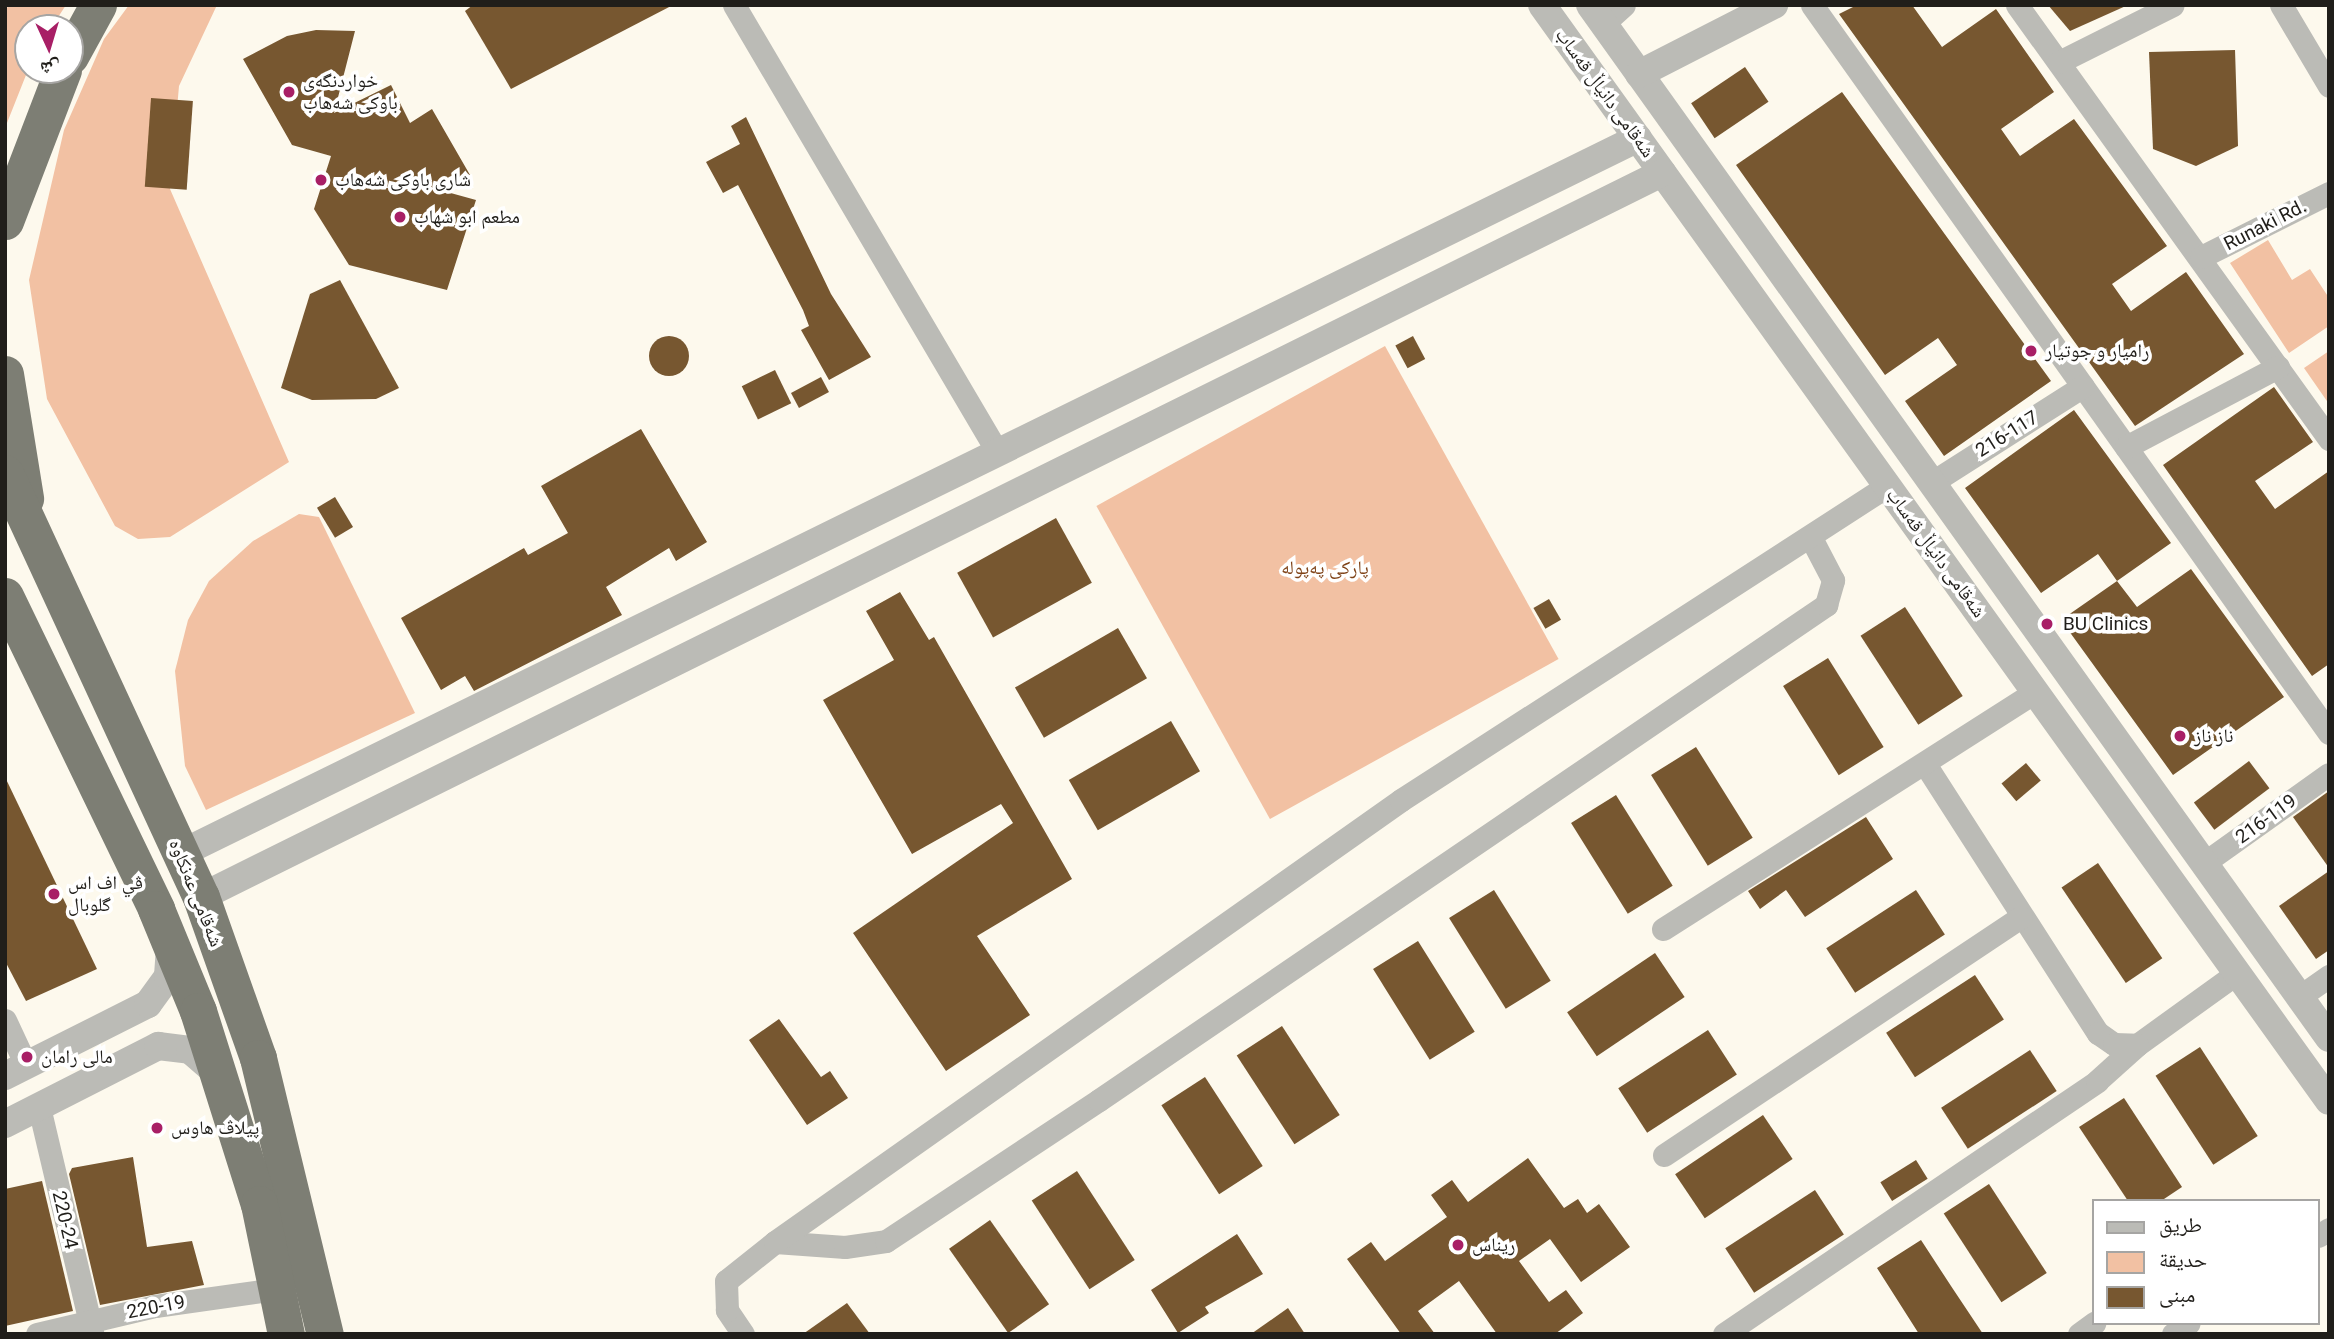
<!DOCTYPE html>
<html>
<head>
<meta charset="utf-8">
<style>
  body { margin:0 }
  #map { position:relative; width:2334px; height:1339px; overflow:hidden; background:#fdf9ed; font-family:Roboto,"Noto Naskh Arabic",sans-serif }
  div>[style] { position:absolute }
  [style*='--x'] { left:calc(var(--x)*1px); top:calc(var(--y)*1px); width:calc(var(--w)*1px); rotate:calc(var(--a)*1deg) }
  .green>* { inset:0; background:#f2c1a3; transform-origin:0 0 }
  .building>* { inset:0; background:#775730; transform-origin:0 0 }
  .round { border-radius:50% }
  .minor>* { height:23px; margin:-11.5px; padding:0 11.5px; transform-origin:11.5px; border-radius:11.5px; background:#bbbbb6 }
  .tertiary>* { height:28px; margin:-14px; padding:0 14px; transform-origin:14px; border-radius:14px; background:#bbbbb6 }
  .trunk>* { height:37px; margin:-18.5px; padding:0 18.5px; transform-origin:18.5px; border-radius:18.5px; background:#7d7e74 }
  .dots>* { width:19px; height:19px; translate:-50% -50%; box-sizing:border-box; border:4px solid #fff; border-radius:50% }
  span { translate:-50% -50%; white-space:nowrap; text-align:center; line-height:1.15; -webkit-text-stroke:7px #fff; paint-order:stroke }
  .poi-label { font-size:19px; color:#201e1a }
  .left { translate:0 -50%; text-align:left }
  .street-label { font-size:19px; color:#201e1a }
  .park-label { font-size:19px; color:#7f4318 }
  .frame { position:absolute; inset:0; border:7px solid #201e1a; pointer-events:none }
  .legend { position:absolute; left:2092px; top:1199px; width:228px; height:126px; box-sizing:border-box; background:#fff; border:2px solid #a6a5a3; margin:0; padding:9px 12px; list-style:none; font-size:21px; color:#201e1a }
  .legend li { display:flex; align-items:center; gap:14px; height:35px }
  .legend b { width:35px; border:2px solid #a6a5a3 }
  .north { position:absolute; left:14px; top:14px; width:70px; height:70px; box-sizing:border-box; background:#fff; border:2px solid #a6a5a3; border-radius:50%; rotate:176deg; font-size:19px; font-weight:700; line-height:28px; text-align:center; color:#201e1a }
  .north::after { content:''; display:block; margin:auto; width:24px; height:32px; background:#a81f66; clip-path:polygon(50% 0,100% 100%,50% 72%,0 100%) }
</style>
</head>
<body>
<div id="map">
  <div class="green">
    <i style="clip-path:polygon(11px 5px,66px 5px,51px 28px,28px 28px,28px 70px,5px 128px,5px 9px)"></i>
    <i style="clip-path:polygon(129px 5px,217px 5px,179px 86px,170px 189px,289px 462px,170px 537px,138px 539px,115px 526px,47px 399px,29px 280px,64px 130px,104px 39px)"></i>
    <i style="clip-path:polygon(2268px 240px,2292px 280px,2310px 269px,2329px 298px,2329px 326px,2289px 353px,2230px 263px)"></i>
    <i style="left:1385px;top:346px;width:358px;height:330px;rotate:61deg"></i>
    <i style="clip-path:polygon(2329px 351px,2329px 404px,2304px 368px)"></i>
    <i style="clip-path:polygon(299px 514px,319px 517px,415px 713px,206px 810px,185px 766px,175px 671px,188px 620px,209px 581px,253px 541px)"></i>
  </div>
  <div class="building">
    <i style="clip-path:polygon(473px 5px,673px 5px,511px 89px,465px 11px)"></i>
    <i style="clip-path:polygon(1857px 5px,1912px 5px,1942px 47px,1996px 9px,2054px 92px,2001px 129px,2020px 156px,2074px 119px,2167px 246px,2112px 284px,2131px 311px,2186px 272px,2244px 354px,2135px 426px,1839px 14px)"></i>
    <i style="clip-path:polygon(2048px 5px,2128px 5px,2070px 31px)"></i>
    <i style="clip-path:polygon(316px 30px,355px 31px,334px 113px,391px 85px,410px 123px,432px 109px,470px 175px,447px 192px,476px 200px,447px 290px,349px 265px,314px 209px,331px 156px,292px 145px,243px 59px,287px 36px)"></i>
    <i style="clip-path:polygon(2235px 50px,2238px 146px,2196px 166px,2153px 149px,2149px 52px)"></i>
    <i style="left:1745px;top:67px;width:42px;height:65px;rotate:56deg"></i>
    <i style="clip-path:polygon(1842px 92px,2051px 381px,1944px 456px,1905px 401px,1957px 365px,1938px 338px,1885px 375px,1736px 165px)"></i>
    <i style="left:151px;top:98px;width:42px;height:89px;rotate:4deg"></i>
    <i style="clip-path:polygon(746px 117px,831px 294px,871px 357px,829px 380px,801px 330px,809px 326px,803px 310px,738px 185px,723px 193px,706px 162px,740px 144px,731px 126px)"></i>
    <i style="clip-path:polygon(340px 280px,399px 388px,376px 399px,312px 400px,281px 388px,310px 294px)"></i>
    <i class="round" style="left:649px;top:336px;width:40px;height:40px"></i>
    <i style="left:1413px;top:336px;width:26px;height:20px;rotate:62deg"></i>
    <i style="left:775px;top:370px;width:37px;height:37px;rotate:64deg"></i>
    <i style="left:821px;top:377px;width:17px;height:34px;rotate:62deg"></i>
    <i style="clip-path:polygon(2274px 387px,2313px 442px,2255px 481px,2275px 509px,2329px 471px,2329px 664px,2312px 676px,2163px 465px)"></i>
    <i style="clip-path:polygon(2074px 410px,2171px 543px,2117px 581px,2098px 554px,2041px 593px,1965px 488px)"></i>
    <i style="clip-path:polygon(641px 429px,707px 542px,676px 561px,669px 548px,606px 587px,622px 615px,474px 691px,465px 676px,441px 690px,401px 618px,524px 548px,528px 555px,568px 533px,541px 486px)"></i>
    <i style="left:335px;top:497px;width:35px;height:21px;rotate:59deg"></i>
    <i style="left:1056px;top:518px;width:74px;height:113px;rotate:61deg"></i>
    <i style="clip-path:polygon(2191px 569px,2284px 697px,2173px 775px,2061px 620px,2117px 581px,2137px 607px)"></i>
    <i style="clip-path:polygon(900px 592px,929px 640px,934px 637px,1072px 879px,977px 936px,1030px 1015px,946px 1071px,853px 933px,1013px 823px,1001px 804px,912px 854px,823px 700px,894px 660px,866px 611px)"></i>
    <i style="left:1549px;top:599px;width:24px;height:18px;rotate:60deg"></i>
    <i style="left:1905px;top:607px;width:106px;height:53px;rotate:57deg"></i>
    <i style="left:1118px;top:628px;width:58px;height:119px;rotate:60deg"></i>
    <i style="left:1828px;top:658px;width:105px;height:53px;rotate:58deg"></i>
    <i style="left:1171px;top:721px;width:58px;height:118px;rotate:60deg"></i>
    <i style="left:1696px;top:747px;width:107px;height:53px;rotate:58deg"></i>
    <i style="left:2249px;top:761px;width:34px;height:69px;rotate:53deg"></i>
    <i style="left:2026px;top:763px;width:23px;height:32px;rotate:50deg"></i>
    <i style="clip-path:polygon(5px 777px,97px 969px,26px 1001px,5px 961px)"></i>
    <i style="clip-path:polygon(2329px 791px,2329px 868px,2293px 817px)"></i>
    <i style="left:1616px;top:795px;width:107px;height:53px;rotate:58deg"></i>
    <i style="clip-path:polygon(1866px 817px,1893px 859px,1805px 917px,1786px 890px,1760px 909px,1748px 891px)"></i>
    <i style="left:2098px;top:863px;width:115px;height:44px;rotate:56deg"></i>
    <i style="clip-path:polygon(2329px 871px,2329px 950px,2316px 959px,2279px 906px)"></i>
    <i style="left:1494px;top:890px;width:107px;height:53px;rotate:58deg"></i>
    <i style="left:1916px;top:890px;width:53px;height:107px;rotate:57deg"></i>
    <i style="left:1418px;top:941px;width:107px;height:53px;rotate:58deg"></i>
    <i style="left:1655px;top:953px;width:53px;height:106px;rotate:56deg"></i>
    <i style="left:1975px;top:975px;width:53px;height:106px;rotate:57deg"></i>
    <i style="clip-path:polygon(779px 1019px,821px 1077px,830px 1071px,848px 1098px,807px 1125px,749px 1040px)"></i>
    <i style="left:1282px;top:1026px;width:106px;height:54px;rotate:57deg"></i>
    <i style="left:1708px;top:1030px;width:53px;height:107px;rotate:57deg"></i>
    <i style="left:2200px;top:1047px;width:106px;height:53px;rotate:57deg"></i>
    <i style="left:2030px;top:1050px;width:49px;height:106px;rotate:57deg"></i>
    <i style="left:1205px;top:1077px;width:106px;height:52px;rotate:57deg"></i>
    <i style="clip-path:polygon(2124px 1098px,2182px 1187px,2161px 1201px,2128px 1201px,2079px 1127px)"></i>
    <i style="left:1763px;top:1115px;width:53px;height:106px;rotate:56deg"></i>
    <i style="clip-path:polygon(133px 1157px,147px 1247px,192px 1241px,204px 1285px,100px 1305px,69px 1174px,72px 1168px)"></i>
    <i style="clip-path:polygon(1528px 1158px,1564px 1208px,1578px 1199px,1587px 1213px,1599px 1204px,1630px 1247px,1581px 1282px,1550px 1239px,1519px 1261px,1549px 1302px,1566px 1290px,1583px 1313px,1555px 1334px,1497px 1334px,1459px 1281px,1418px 1311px,1435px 1334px,1401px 1334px,1347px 1259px,1371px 1242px,1385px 1261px,1447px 1217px,1431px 1195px,1452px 1180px,1468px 1202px)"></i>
    <i style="left:1916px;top:1160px;width:22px;height:42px;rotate:58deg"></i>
    <i style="left:1077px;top:1171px;width:106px;height:54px;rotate:57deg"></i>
    <i style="clip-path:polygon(42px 1181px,73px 1311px,5px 1326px,5px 1189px)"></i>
    <i style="left:1989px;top:1184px;width:106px;height:54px;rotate:57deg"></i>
    <i style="left:1815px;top:1190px;width:53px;height:107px;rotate:57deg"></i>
    <i style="left:990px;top:1220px;width:103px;height:50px;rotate:55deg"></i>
    <i style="clip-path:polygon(1237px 1234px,1263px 1274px,1205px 1307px,1209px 1313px,1178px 1333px,1151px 1290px)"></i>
    <i style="clip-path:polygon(1921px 1240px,1951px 1286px,1983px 1334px,1919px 1334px,1877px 1268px)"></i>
    <i style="clip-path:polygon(847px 1303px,870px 1334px,803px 1334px)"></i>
    <i style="clip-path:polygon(1288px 1308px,1305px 1334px,1251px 1334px)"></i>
  </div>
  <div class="minor">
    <i style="--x:734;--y:5;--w:520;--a:59.49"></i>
    <i style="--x:1812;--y:5;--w:893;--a:54.62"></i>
    <i style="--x:2017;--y:5;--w:535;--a:54.29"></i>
    <i style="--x:2281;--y:5;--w:94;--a:59.3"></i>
    <i style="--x:1603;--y:24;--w:28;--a:-42"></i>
    <i style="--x:2059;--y:62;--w:127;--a:-26.6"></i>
    <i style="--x:2201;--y:257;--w:143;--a:-26.6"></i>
    <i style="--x:2126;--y:447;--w:172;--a:-27.8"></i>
    <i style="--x:1931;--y:483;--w:180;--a:-32.5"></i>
    <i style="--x:1925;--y:764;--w:320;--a:57.3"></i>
    <i style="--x:2098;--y:1033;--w:19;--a:35"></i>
    <i style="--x:2114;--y:1044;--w:23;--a:2"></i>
    <i style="--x:2137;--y:1045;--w:123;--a:-35.8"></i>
    <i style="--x:2204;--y:863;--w:153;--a:-35.5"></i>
    <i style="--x:1663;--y:929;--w:441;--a:-32.5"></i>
    <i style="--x:2299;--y:997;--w:37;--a:-35"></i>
    <i style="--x:5;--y:1020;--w:50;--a:65"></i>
    <i style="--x:39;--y:1107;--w:231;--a:76.7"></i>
    <i style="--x:1664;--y:1155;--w:429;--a:-33.7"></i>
    <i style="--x:2318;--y:1236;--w:13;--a:-32"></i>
    <i style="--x:775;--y:1242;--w:70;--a:4.1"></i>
    <i style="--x:845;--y:1247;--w:41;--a:-8.3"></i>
    <i style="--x:886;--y:1241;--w:255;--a:-33.5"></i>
    <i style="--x:1099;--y:1100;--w:880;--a:-34.25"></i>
    <i style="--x:1826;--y:605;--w:26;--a:-74"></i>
    <i style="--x:1833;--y:580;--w:47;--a:-117.6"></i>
    <i style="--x:37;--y:1334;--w:121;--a:-13.3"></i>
    <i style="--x:155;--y:1306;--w:122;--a:-8"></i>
    <i style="--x:743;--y:1334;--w:29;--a:-124"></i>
    <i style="--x:727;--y:1310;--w:29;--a:-92"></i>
    <i style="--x:726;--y:1281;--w:63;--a:-38.5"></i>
    <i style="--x:775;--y:1242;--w:766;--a:-35.22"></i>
    <i style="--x:1401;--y:800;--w:579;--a:-32.87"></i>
    <i style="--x:1724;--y:1334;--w:451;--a:-34.1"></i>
    <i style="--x:2097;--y:1081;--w:54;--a:-42"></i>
    <i style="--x:2079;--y:1334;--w:19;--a:-36"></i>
    <i style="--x:2173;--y:1334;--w:19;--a:-35"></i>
  </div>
  <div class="tertiary">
    <i style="--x:1542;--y:5;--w:1349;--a:54.32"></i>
    <i style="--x:1590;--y:5;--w:1270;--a:54.42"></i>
    <i style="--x:1639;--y:74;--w:152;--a:-27.1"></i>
    <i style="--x:182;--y:853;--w:1622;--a:-26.15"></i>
    <i style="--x:201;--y:897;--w:1631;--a:-26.36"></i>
    <i style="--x:5;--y:1076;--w:160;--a:-26.7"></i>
    <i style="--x:148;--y:1004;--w:34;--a:-54"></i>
    <i style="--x:168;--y:976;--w:31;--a:-86"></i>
    <i style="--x:5;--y:1124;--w:172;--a:-27"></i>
    <i style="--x:158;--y:1046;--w:32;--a:7"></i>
    <i style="--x:190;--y:1050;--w:37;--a:41"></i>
  </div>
  <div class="trunk">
    <i style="--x:70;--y:56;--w:58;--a:-61.2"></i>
    <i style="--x:5;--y:221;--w:162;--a:-69"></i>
    <i style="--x:5;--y:374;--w:126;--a:80.8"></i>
    <i style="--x:5;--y:473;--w:467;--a:65.2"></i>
    <i style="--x:201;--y:897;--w:171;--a:70.5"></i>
    <i style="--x:258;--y:1058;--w:284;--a:76.4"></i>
    <i style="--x:5;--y:596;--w:348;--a:64.2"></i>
    <i style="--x:156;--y:909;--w:110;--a:67.6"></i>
    <i style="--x:198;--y:1011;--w:202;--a:72.5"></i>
    <i style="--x:259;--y:1204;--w:133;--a:78.3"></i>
  </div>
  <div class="dots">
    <i style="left:289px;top:92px;background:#a81f66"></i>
    <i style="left:321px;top:180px;background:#a81f66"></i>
    <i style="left:400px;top:217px;background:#a81f66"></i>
    <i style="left:2031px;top:351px;background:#a81f66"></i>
    <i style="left:2047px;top:624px;background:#a81f66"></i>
    <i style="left:2180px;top:736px;background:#a81f66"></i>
    <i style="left:54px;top:894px;background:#a81f66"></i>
    <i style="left:27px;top:1057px;background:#a81f66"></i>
    <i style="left:157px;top:1128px;background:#a81f66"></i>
    <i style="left:1458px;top:1245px;background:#a81f66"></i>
  </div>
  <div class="poi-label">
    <span class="left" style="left:303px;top:92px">خواردنگەی<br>باوکی شەھاب</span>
    <span class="left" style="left:335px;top:180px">شاری باوکی شەھاب</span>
    <span class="left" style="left:414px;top:217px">مطعم ابو شهاب</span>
    <span class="left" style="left:2045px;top:351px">رامیار و جوتیار</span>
    <span class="left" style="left:2063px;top:624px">BU Clinics</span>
    <span class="left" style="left:2194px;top:736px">ناز ناز</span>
    <span class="left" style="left:68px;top:894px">ڤي اف اس<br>گلوبال</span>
    <span class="left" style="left:41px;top:1057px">مالى رامان</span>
    <span class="left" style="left:171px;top:1128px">پيلاڤ هاوس</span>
    <span class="left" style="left:1472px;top:1245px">ريناس</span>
  </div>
  <div class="street-label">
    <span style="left:1605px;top:93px;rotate:54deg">شەقامی دانیاڵ قەساب</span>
    <span style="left:2265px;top:225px;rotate:-27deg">Runaki Rd.</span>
    <span style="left:2007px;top:434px;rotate:-32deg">216-117</span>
    <span style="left:1936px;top:553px;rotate:54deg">شەقامی دانیاڵ قەساب</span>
    <span style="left:2266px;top:819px;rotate:-36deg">216-119</span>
    <span style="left:196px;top:893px;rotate:68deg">شەقامی عەنکاوە</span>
    <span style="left:65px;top:1220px;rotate:77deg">220-24</span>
    <span style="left:156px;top:1307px;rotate:-11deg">220-19</span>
  </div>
  <div class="park-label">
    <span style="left:1325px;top:568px">پارکی پەپولە</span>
  </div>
  <div class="frame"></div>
  <ul class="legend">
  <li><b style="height:9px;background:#bbbbb6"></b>طريق</li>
  <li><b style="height:19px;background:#f2c1a3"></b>حديقة</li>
  <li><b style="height:19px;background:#775730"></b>مبنى</li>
  </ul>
  <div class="north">ش</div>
</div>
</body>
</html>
